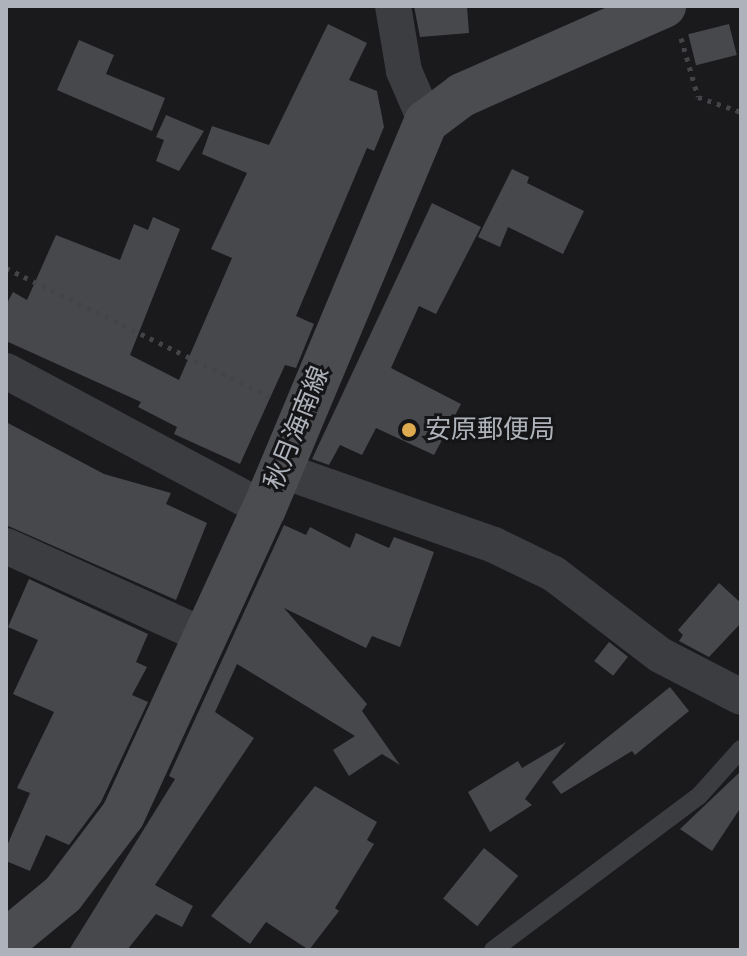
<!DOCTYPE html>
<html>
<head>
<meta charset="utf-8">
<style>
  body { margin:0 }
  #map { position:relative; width:747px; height:956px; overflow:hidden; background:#1a1a1c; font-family:Arial,"Noto Sans JP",sans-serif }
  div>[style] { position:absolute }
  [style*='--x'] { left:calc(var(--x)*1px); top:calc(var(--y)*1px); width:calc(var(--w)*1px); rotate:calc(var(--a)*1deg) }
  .building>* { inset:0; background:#47484c; transform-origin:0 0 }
  .path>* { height:5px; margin-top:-2.5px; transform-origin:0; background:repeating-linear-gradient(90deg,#424448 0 4px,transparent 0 10px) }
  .service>* { height:18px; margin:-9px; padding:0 9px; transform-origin:9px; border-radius:9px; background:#3c3d41 }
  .minor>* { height:36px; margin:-18px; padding:0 18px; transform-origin:18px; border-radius:18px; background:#3c3d41 }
  .secondary>* { height:44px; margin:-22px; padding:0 22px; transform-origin:22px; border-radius:22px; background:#4a4c50 }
  .dots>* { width:22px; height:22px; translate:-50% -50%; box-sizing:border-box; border:4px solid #151517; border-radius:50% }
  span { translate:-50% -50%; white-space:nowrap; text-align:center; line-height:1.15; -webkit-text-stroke:6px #151517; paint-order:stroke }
  .street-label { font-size:26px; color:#aeb2ba }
  .poi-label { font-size:26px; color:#aeb2ba }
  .left { translate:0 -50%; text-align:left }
  .frame { position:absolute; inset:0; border:8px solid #aeb2ba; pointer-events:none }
</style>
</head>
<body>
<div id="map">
  <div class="building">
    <i style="clip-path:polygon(414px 6px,467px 6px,469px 33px,420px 37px)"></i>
    <i style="clip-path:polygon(328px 24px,367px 43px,349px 80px,377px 91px,384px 127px,374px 151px,367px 148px,296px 316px,314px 324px,296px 368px,285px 365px,240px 464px,174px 434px,177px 427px,138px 407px,141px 402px,6px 341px,6px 305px,13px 292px,27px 300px,56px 235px,120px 260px,134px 224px,148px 230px,153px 217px,180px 229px,130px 355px,179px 380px,232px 258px,211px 249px,247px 173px,202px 154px,212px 126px,269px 145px)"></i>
    <i style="left:729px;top:24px;width:32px;height:42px;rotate:76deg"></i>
    <i style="clip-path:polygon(79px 40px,114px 55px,106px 74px,165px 98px,152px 131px,57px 90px)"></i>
    <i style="clip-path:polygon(166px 115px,204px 131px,179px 171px,156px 161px,164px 140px,156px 137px)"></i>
    <i style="clip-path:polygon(512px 169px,529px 177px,527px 183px,584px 211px,563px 254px,508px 227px,500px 247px,478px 237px)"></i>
    <i style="clip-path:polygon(432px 203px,481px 227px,436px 314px,419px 306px,391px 368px,461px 404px,434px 455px,376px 428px,362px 455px,340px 445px,329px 465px,312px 459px)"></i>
    <i style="clip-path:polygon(6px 422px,104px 474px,171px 493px,166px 504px,207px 523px,176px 600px,6px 525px)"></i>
    <i style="clip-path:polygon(284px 525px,306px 535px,310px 527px,350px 548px,356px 533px,389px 548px,394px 537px,434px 552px,400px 647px,372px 636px,366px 648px,284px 608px,367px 704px,362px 711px,400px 765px,382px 754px,349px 776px,333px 750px,355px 736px,237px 664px,215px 712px,254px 738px,155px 885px,193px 906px,182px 927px,156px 914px,127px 950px,69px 950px,175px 779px,169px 776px)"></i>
    <i style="clip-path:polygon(29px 579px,148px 634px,136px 662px,147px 667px,132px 695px,148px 702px,101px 802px,69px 845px,46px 835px,30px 871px,6px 861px,6px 848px,30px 793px,17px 788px,54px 712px,13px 694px,38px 640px,8px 627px)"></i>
    <i style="clip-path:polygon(719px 583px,741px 603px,741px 623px,709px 657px,679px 641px,683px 635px,678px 630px)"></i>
    <i style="left:609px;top:642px;width:24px;height:24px;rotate:38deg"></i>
    <i style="clip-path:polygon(670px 687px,689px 711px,635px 755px,632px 751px,561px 794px,552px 782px)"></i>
    <i style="clip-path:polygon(566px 742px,525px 799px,532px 805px,490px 832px,468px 792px,518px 761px,522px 768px)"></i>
    <i style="clip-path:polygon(741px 771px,741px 807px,712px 851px,680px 829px)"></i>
    <i style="clip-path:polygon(315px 786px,377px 822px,367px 840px,374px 844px,335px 908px,339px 911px,309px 950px,266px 922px,250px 944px,211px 916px)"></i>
    <i style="left:484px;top:848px;width:44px;height:65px;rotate:39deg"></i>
  </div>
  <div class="path">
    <i style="--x:681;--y:38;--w:61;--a:73.9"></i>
    <i style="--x:698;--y:97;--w:46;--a:19.2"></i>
    <i style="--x:6;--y:268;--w:295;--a:26"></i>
  </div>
  <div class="service">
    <i style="--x:493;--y:950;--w:257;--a:-36.8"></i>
    <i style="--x:699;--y:796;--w:63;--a:-48.2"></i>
  </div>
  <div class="minor">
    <i style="--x:393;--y:6;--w:66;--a:80.4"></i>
    <i style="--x:404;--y:71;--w:56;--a:66.7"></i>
    <i style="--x:6;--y:371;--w:293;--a:28.1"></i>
    <i style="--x:281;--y:470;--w:226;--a:19.4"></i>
    <i style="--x:494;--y:545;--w:67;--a:25.8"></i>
    <i style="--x:554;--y:574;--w:133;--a:37.4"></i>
    <i style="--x:660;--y:655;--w:91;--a:27.4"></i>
    <i style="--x:6;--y:546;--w:217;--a:24.4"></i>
  </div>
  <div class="secondary">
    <i style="--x:6;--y:941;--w:74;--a:-39.5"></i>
    <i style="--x:63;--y:894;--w:99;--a:-52.8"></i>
    <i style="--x:123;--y:815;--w:337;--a:-65.3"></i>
    <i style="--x:264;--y:509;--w:420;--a:-67.3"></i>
    <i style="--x:426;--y:122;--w:45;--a:-36.9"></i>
    <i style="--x:462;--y:95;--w:221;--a:-23.8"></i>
  </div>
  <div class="dots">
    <i style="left:409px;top:430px;background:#dfab50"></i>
  </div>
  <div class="street-label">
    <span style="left:297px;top:428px;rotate:-68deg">秋月海南線</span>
  </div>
  <div class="poi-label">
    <span class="left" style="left:425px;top:430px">安原郵便局</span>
  </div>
  <div class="frame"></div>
</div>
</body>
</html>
